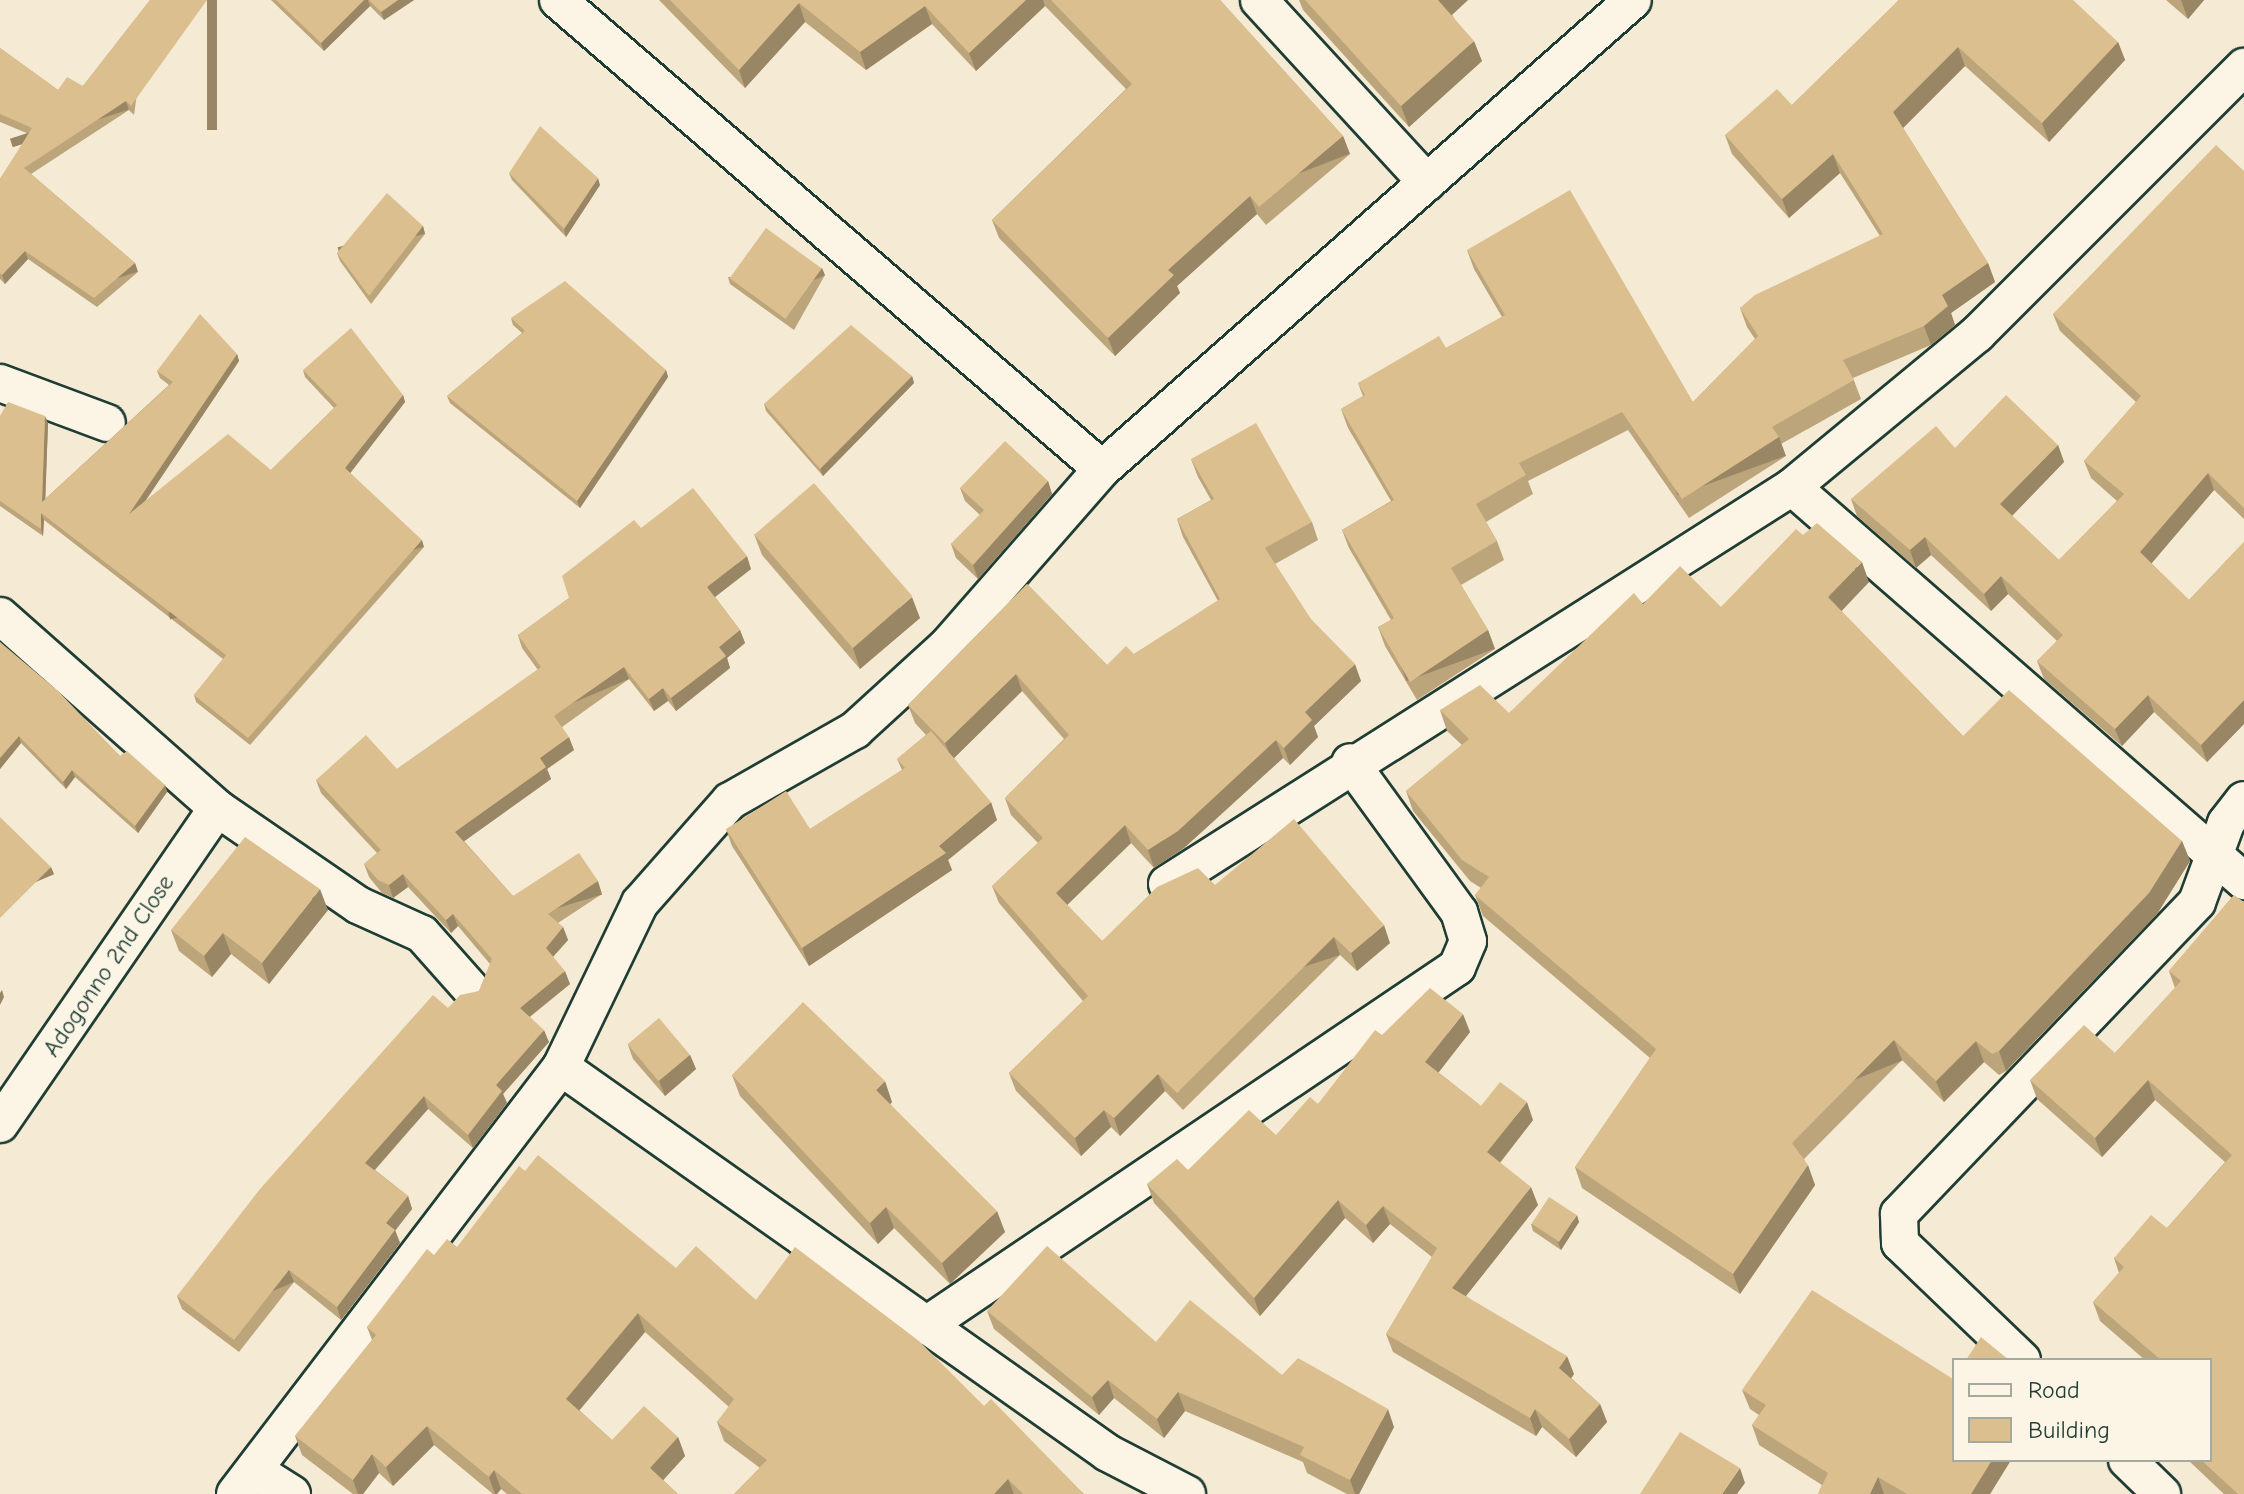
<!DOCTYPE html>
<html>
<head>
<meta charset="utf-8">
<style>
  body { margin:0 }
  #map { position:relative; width:2244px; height:1494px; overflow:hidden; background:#f5ead4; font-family:"Comic Neue",sans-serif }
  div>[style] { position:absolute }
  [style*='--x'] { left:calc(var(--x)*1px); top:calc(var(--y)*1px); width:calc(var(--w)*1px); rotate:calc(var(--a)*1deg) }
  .roads { filter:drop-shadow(2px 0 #1f3d34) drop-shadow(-2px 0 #1f3d34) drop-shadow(0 2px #1f3d34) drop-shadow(0 -2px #1f3d34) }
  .street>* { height:36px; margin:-18px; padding:0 18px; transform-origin:18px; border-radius:18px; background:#fcf5e5 }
  .wall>* { inset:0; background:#bca47b }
  .shaded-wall>* { inset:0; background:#998664; transform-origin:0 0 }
  .building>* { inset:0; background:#dbbf8f; transform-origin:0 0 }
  span { translate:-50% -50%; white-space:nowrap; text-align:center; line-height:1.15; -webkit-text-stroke:6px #fcf5e5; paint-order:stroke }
  .street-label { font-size:24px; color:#1f3d34 }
  .legend { position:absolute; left:1952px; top:1358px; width:260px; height:104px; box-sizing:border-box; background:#fcf5e5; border:2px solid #a4ab9e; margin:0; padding:10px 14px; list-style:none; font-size:24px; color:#1f3d34 }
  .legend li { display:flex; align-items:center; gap:16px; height:40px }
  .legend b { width:40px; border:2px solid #a4ab9e }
</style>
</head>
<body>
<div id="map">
  <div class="roads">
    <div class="street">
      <i style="--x:558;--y:0;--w:718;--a:40.77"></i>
      <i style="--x:1259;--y:0;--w:248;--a:47.4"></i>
      <i style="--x:0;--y:383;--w:114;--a:20.5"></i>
      <i style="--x:1792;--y:487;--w:600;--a:41.08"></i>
      <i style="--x:0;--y:616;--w:290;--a:41.5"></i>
      <i style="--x:217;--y:808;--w:171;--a:34.5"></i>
      <i style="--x:358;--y:905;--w:70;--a:24.4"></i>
      <i style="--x:422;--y:934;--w:72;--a:48.4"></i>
      <i style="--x:1167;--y:884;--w:740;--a:-32.42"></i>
      <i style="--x:1792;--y:487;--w:240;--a:-39.6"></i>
      <i style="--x:1977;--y:334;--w:378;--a:-45"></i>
      <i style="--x:561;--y:1067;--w:669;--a:35.21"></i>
      <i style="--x:1108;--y:1453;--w:89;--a:27.4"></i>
      <i style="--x:0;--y:1124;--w:383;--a:-55.5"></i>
      <i style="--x:925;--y:1326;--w:642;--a:-34.01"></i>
      <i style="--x:1457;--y:967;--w:28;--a:-67"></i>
      <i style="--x:1468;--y:941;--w:30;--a:-107"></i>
      <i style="--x:1459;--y:912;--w:185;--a:-126"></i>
      <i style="--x:2022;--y:1360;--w:169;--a:-136.2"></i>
      <i style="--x:1900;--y:1243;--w:29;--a:-92"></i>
      <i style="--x:1899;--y:1214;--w:431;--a:-46.3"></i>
      <i style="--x:2197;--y:902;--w:84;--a:-69.8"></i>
      <i style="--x:2226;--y:823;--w:29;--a:-52"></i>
      <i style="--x:2127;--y:1460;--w:49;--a:44.2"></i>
      <i style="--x:254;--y:1470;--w:45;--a:32.3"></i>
      <i style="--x:235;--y:1494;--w:537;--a:-52.64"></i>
      <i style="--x:561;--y:1067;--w:182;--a:-64.3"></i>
      <i style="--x:640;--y:903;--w:136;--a:-48.6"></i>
      <i style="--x:730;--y:801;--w:144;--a:-29.6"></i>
      <i style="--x:855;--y:730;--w:125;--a:-42.4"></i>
      <i style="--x:947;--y:646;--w:235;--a:-48.8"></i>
      <i style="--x:1102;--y:469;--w:708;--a:-41.45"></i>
    </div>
  </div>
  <div class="wall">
    <i style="clip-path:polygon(150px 0,134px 115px,129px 110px,31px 174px,135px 263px,138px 272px,97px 307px,28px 259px,5px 284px,0 279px,0 179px,29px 134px,0 122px,0 48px,58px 90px,83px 86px)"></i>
    <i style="clip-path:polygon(271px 0,414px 0,384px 20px,370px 6px,324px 51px)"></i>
    <i style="clip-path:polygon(659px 0,1220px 0,1343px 136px,1350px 154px,1266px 225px,1257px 214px,1177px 286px,1180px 293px,1115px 356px,999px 238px,992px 220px,1126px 89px,1045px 6px,976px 71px,932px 24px,866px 70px,805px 22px,745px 88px)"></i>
    <i style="clip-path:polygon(1299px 0,1468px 0,1452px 15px,1482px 61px,1409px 127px,1303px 10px)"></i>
    <i style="clip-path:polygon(1899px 0,2118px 42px,2125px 60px,2049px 142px,1965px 66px,1903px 128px,1988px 263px,1995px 282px,1951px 313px,1955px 325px,1931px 345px,1853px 378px,1861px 399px,1781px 444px,1786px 456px,1689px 518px,1628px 430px,1528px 481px,1533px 494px,1486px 522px,1497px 541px,1504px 560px,1461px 585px,1488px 630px,1495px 649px,1417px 700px,1385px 646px,1378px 627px,1391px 620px,1349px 548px,1342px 530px,1391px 501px,1348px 428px,1341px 409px,1363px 396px,1358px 383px,1446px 348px,1502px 317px,1474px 269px,1467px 250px,1693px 402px,1755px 339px,1747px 327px,1740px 308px,1880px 236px,1840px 173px,1789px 218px,1732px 154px,1725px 135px,1792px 105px)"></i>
    <i style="clip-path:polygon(2166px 0,2204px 0,2188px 19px)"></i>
    <i style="clip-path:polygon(2244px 171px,2244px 519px,2214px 490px,2151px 563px,2189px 600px,2244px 542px,2244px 724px,2207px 762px,2154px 712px,2122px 746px,2044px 679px,2037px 661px,2057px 641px,2008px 594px,1991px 611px,1931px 555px,1916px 568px,1857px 516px,1851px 499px,1955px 448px,2058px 445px,2064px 462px,2012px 516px,2059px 560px,2117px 501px,2091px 478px,2084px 461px,2136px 402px,2060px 331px,2053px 314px)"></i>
    <i style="clip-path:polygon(509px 173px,600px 185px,566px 237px,512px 180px)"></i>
    <i style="clip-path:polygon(423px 226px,425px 234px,371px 304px,340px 261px,337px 253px)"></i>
    <i style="clip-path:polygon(825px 275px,794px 330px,730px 284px,728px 277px)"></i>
    <i style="clip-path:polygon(511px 318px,666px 370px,668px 377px,580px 508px,450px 403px,447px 396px,522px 333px,513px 325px)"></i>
    <i style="clip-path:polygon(237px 354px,239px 361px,145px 501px,271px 470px,334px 408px,305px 377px,303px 370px,403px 395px,405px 402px,350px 473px,424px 547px,250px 745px,196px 702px,194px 695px,223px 659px,44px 520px,43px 536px,0 506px,0 416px,48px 423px,45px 499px,169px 385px,160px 378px,157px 371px)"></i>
    <i style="clip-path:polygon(912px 376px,914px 383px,823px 476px,766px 411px,764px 404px)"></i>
    <i style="clip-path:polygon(1191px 459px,1312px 522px,1318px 540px,1275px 564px,1310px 618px,1361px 681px,1314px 726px,1318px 737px,1290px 765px,1283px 758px,1184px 848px,1154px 868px,1131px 843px,1067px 905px,1102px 941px,1215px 885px,1390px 943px,1357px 971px,1340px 955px,1183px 1110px,1165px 1091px,1120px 1136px,1111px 1127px,1081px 1156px,1016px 1091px,1009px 1073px,1083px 1001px,999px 903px,992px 886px,1038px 843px,1011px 815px,1005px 798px,1064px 739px,1022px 691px,954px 758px,997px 820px,948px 860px,952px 870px,809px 966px,732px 846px,726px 829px,810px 829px,902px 770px,897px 759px,926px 735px,915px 723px,908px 705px,1027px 584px,1107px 665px,1134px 654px,1218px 601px,1183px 537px,1177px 519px,1211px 500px,1198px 477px)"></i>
    <i style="clip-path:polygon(1048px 481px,1052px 494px,978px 579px,956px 558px,951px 544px,980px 515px,965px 501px,960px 488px)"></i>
    <i style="clip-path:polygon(641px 528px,751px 569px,715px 597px,740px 630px,745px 643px,727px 658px,730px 668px,676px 711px,668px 701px,654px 711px,629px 679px,562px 727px,574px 750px,547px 769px,551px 779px,464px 841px,513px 896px,602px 894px,558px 923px,563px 927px,568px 940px,553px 957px,570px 984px,530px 1017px,549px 1042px,503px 1094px,507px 1103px,473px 1148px,428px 1109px,375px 1170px,408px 1196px,412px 1209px,395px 1230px,400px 1243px,341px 1320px,294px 1282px,239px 1352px,182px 1309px,177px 1296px,448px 1008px,479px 991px,490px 964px,458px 926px,451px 933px,408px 887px,393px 898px,382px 893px,369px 877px,364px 864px,377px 853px,321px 793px,316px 780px,397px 769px,538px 670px,522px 648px,518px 635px,569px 598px)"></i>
    <i style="clip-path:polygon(754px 534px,920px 618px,860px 669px,762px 555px)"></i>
    <i style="clip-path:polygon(1803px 535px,1869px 582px,1841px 611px,1963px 736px,2182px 841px,2190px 861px,2157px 914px,2006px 1071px,1999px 1075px,1984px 1062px,1944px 1102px,1902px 1060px,1804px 1159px,1815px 1185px,1740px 1294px,1582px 1188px,1575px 1167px,1650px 1058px,1483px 916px,1475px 895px,1481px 888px,1470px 881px,1413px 811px,1406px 791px,1462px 745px,1447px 731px,1440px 710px,1509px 713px,1643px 604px,1721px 607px)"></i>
    <i style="clip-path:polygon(0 642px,120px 756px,165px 785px,167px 792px,138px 833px,75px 777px,66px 789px,21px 743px,0 769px)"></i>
    <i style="clip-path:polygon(2234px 895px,2244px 1494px,2224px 1494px,2188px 1460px,2210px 1460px,2210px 1360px,2145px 1360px,2100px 1321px,2093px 1302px,2119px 1273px,2114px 1258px,2167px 1228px,2225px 1162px,2155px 1100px,2102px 1157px,2037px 1099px,2030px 1080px,2115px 1053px,2175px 988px,2169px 971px)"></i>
    <i style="clip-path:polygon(328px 910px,269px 984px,231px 954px,212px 977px,179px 951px,171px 930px)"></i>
    <i style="clip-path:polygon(1470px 1032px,1438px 1072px,1481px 1106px,1533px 1120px,1500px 1163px,1538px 1205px,1466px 1296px,1574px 1374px,1571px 1378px,1600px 1404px,1607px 1422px,1576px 1457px,1542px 1427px,1536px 1436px,1393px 1352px,1386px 1334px,1432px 1257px,1390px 1224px,1373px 1243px,1345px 1218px,1260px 1316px,1154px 1203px,1147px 1184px,1188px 1170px,1276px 1135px,1318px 1104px,1382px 1035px)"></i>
    <i style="clip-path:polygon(628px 1045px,690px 1055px,696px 1069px,665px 1096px,633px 1059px)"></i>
    <i style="clip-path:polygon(732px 1075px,892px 1102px,890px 1104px,1005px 1232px,950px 1284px,894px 1228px,878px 1244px,740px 1096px)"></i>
    <i style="clip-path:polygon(1579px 1222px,1561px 1250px,1533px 1231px,1531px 1224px)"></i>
    <i style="clip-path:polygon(457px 1247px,676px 1268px,756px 1300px,984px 1406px,1084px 1494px,734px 1494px,760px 1468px,724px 1441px,717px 1422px,729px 1407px,645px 1332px,579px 1410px,612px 1440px,678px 1437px,685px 1456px,663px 1480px,678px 1494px,507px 1494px,501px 1489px,497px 1494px,493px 1494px,434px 1445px,393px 1486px,379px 1473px,363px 1494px,353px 1494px,302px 1455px,295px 1436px,372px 1340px,367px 1327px,434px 1255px)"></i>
    <i style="clip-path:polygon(987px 1311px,1156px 1342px,1282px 1375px,1394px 1427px,1359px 1494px,1347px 1494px,1307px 1473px,1303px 1462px,1185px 1411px,1164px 1438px,1114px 1398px,1099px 1415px,994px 1329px)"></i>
    <i style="clip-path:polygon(1742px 1390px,1954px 1460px,2011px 1460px,1990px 1494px,1818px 1494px,1822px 1485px,1759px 1445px,1752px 1425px,1759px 1415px,1750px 1409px)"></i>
  </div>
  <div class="shaded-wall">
    <i style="left:207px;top:0;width:10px;height:130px"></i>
    <i style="clip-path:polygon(364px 0,368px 0,370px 6px,324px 51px,321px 43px)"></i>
    <i style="clip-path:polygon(398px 0,414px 0,384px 20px,381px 12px)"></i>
    <i style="clip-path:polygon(1026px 0,1043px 0,1045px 6px,976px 71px,969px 53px)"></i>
    <i style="clip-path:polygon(1438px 0,1468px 0,1445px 21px)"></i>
    <i style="clip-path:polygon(2181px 0,2204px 0,2188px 19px)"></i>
    <i style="clip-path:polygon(799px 3px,805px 22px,745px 88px,739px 70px)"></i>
    <i style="clip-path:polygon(925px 6px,932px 24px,866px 70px,860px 52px)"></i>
    <i style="clip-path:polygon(1474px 41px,1482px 61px,1409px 127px,1401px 106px)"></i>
    <i style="clip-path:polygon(2118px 42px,2125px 60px,2049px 142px,2042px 123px)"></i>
    <i style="clip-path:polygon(1958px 47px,1965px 66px,1900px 131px,1893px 112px)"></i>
    <i style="left:126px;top:101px;width:9px;height:122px;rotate:72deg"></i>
    <i style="left:1343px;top:136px;width:19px;height:110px;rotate:69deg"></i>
    <i style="clip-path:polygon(1833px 154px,1840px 173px,1789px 218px,1782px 199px)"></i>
    <i style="clip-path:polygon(598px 178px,600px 185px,566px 237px,564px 229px)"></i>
    <i style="clip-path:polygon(1250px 196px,1257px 214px,1177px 286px,1180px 293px,1115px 356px,1108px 338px,1168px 270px)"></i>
    <i style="left:423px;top:226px;width:8px;height:88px;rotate:76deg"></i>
    <i style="clip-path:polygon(25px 251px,28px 259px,5px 284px,2px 275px)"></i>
    <i style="left:135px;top:263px;width:9px;height:54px;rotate:72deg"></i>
    <i style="clip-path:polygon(1988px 263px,1995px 282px,1951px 313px,1955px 325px,1931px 345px,1924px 326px,1942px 295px)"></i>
    <i style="left:822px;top:268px;width:8px;height:63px;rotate:67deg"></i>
    <i style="clip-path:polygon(237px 354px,239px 361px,132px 521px,129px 514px)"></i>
    <i style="clip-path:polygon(666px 370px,668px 377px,580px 508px,577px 501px)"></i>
    <i style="clip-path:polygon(912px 376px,914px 383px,823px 476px,820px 469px)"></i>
    <i style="clip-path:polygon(403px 395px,405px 402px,348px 476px,345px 468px)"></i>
    <i style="clip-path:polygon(45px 416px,48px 423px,45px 509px,42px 502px)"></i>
    <i style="left:1779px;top:437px;width:20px;height:115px;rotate:70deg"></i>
    <i style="clip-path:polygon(2058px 445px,2064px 462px,2006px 522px,2000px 504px)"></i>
    <i style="clip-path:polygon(2208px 473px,2214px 490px,2146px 570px,2140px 552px)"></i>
    <i style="clip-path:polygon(1048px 481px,1052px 494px,978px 579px,973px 565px)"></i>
    <i style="clip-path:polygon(41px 513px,44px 520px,43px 536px,41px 529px)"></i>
    <i style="clip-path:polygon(1925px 537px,1931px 555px,1916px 568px,1910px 550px)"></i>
    <i style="left:422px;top:540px;width:7px;height:264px;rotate:74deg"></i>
    <i style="clip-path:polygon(747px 556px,751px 569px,711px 600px,707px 587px)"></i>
    <i style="clip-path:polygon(1862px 562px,1869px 582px,1835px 618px,1828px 597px)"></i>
    <i style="clip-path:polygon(2001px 576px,2008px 594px,1991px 611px,1984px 594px)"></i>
    <i style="clip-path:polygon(912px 597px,920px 618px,860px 669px,853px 648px)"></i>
    <i style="clip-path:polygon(740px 630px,745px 643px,727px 658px,730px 668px,676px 711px,671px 698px,719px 647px)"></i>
    <i style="left:1488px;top:630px;width:20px;height:94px;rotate:70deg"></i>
    <i style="clip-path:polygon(1355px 664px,1361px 681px,1314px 726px,1318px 737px,1290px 765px,1284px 748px,1305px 712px)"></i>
    <i style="left:624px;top:667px;width:13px;height:85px;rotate:67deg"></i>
    <i style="clip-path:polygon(1016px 674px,1022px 691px,952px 760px,945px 743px)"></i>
    <i style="clip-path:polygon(663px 688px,668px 701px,654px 711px,649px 699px)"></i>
    <i style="clip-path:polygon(2148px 695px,2154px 712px,2122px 746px,2115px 729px)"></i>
    <i style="clip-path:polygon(2244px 700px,2244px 724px,2207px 762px,2201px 745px)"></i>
    <i style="clip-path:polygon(19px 736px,21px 743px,0 769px,0 758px)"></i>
    <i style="clip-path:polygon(569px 737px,574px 750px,547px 769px,551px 779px,459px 845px,455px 832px,540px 758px)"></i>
    <i style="clip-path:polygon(1276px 740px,1283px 758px,1184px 848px,1154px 868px,1148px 850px)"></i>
    <i style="clip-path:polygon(72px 770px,75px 777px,66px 789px,63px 782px)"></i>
    <i style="clip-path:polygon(165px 785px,167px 792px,138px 833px,135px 826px)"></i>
    <i style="clip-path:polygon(991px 802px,997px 820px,948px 860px,952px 870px,809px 966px,802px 948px,939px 846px)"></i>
    <i style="clip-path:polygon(1125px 825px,1131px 843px,1062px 910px,1056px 893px)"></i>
    <i style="clip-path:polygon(2182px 841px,2190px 861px,2157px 914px,2006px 1071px,1999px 1051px)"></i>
    <i style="left:51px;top:867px;width:8px;height:72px;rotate:67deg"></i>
    <i style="clip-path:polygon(403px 874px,408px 887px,393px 898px,389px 885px)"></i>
    <i style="left:598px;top:881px;width:14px;height:60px;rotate:73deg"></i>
    <i style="clip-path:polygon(320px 889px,328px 910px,269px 984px,262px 963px)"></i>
    <i style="clip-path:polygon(453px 914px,458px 926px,451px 933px,446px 920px)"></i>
    <i style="clip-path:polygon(1384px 925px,1390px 943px,1357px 971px,1351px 953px)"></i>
    <i style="clip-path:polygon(563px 927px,568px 940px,550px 960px,546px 948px)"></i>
    <i style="clip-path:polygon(223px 933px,231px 954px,212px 977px,204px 956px)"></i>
    <i style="left:1334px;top:937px;width:19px;height:221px;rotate:72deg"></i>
    <i style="clip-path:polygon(565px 971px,570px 984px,524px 1021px,520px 1008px)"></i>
    <i style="clip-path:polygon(2px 990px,4px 997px,0 1005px,0 993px)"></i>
    <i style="clip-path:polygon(1463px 1014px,1470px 1032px,1432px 1081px,1425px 1062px)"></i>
    <i style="clip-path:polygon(544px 1030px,549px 1042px,503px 1094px,507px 1103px,473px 1148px,468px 1135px,496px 1085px)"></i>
    <i style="left:1894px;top:1040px;width:22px;height:145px;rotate:68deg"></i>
    <i style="clip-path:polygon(1976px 1041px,1984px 1062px,1944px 1102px,1936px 1081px)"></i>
    <i style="clip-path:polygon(690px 1055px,696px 1069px,665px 1096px,659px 1081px)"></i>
    <i style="clip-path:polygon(1158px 1074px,1165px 1091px,1120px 1136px,1114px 1118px)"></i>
    <i style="clip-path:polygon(2148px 1080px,2155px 1100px,2102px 1157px,2095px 1138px)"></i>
    <i style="clip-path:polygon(885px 1081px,892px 1102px,884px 1111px,876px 1090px)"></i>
    <i style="clip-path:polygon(424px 1096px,428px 1109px,370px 1175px,365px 1163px)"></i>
    <i style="clip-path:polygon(1527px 1102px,1533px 1120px,1494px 1170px,1487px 1152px)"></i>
    <i style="clip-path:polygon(1104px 1110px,1111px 1127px,1081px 1156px,1075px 1138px)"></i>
    <i style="clip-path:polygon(1808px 1165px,1815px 1185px,1740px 1294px,1733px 1274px)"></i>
    <i style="clip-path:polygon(1531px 1187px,1538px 1205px,1458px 1306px,1452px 1288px)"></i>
    <i style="clip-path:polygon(408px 1196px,412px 1209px,391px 1236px,386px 1223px)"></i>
    <i style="clip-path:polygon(1338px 1200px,1345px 1218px,1260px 1316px,1254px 1298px)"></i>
    <i style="clip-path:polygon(1383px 1206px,1390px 1224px,1373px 1243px,1366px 1225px)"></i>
    <i style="clip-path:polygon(886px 1207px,894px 1228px,878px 1244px,870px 1223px)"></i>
    <i style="clip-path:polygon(997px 1211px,1005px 1232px,950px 1284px,942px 1263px)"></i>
    <i style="clip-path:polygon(1577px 1215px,1579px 1222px,1561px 1250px,1558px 1242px)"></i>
    <i style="clip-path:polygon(395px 1230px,400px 1243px,341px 1320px,337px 1307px)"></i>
    <i style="left:289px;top:1270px;width:13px;height:89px;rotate:67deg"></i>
    <i style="clip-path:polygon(638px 1313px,645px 1332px,573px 1418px,566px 1399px)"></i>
    <i style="clip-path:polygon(1567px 1356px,1574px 1374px,1566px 1386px,1559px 1368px)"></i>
    <i style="clip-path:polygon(1108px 1380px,1114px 1398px,1099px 1415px,1092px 1397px)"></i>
    <i style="clip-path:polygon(1178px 1392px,1185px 1411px,1164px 1438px,1157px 1419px)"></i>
    <i style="clip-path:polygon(1600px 1404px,1607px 1422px,1576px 1457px,1569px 1439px)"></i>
    <i style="clip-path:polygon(1388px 1409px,1394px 1427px,1359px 1494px,1355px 1494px,1350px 1480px)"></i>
    <i style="clip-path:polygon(1535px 1409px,1542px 1427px,1536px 1436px,1530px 1418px)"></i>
    <i style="clip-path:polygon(427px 1426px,434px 1445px,393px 1486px,386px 1467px)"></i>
    <i style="clip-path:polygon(678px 1437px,685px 1456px,657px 1487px,650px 1468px)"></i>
    <i style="clip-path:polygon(372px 1454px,379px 1473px,363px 1494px,358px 1494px,353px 1480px)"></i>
    <i style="clip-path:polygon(1992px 1460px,2011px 1460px,1990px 1494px,1971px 1494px)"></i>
    <i style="clip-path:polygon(1740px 1468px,1745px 1483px,1737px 1494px,1722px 1494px)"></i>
    <i style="clip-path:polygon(494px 1470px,501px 1489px,497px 1494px,495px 1494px,489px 1477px)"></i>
    <i style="clip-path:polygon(1878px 1477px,1884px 1494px,1870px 1494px)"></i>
    <i style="clip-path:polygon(1008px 1479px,1014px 1494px,994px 1494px)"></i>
  </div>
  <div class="building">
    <i style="clip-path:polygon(150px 0,207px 0,131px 106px,126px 101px,24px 168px,135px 263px,94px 298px,25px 251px,2px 275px,0 273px,0 179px,32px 128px,0 114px,0 48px,58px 90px,67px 77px,83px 86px)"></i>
    <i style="clip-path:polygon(276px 0,364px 0,321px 43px)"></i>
    <i style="clip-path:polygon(369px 0,398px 0,381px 12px)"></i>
    <i style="clip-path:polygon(670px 0,1026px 0,969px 53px,925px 6px,860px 52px,799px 3px,739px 70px)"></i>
    <i style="clip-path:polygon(1051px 0,1220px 0,1343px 136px,1259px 207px,1250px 196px,1168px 270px,1174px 275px,1108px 338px,992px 220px,1132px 84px)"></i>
    <i style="clip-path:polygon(1305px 0,1438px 0,1474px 41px,1401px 106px)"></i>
    <i style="clip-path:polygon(1899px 0,2073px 0,2118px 42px,2042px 123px,1958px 47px,1893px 112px,1988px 263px,1942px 295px,1948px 306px,1924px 326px,1843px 360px,1854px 380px,1772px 427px,1779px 437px,1682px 499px,1622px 412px,1519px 463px,1526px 475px,1476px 504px,1497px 541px,1451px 568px,1488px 630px,1410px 682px,1378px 627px,1394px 618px,1342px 530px,1394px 500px,1341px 409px,1365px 395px,1358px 383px,1439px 336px,1446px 348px,1505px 315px,1467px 250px,1570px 190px,1693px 402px,1758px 336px,1740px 308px,1755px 295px,1883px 234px,1833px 154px,1782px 199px,1725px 135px,1777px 89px,1792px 105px)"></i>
    <i style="clip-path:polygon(540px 126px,598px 178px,564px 229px,509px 173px)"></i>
    <i style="clip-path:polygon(2216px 145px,2244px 171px,2244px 508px,2208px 473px,2140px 552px,2189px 600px,2244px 542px,2244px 700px,2201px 745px,2148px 695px,2115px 729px,2037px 661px,2063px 635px,2001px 576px,1984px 594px,1925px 537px,1910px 550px,1851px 499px,1936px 426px,1955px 448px,2006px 395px,2058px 445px,2000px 504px,2059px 560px,2124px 494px,2084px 461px,2141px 396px,2053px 314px)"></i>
    <i style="clip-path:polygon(387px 193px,423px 226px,369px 296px,337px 253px)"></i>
    <i style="left:766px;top:228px;width:69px;height:62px;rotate:36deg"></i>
    <i style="clip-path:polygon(565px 281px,666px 370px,577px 501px,447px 396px,525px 331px,511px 318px)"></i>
    <i style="clip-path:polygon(200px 314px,237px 354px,129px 514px,228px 434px,271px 470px,337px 405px,303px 370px,351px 328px,403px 395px,345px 468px,422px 540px,248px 738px,194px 695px,226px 655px,41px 513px,41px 529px,0 501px,0 416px,8px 402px,45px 416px,42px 502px,173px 382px,157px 371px)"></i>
    <i style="clip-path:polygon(851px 325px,912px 376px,820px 469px,764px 404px)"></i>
    <i style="clip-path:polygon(1256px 423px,1312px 522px,1265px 548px,1310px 618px,1355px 664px,1305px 712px,1312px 720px,1284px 748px,1276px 740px,1178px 831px,1148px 850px,1125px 825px,1056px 893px,1102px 941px,1157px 887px,1198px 868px,1215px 885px,1294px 819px,1384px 925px,1351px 953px,1334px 937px,1177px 1093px,1158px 1074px,1114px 1118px,1104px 1110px,1075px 1138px,1009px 1073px,1088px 996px,992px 886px,1043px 838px,1005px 798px,1069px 735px,1016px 674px,945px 743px,908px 705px,1027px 584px,1107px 665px,1126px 646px,1134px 654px,1220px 599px,1177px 519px,1214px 499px,1191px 459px)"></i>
    <i style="clip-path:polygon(1005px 441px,1048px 481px,973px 565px,951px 544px,984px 510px,960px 488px)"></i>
    <i style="left:814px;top:483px;width:150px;height:79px;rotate:49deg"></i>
    <i style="clip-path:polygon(693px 488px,747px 556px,707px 587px,740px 630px,719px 647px,726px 656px,671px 698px,663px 688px,649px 699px,624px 667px,554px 716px,569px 737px,540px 758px,546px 767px,455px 832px,513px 896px,579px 853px,598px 881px,548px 914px,563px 927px,546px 948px,565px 971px,520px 1008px,544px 1030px,496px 1085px,502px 1091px,468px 1135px,424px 1096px,365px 1163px,408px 1196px,386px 1223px,395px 1230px,337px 1307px,289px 1270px,234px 1340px,177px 1296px,260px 1189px,433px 995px,448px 1008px,460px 995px,479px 991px,492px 959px,453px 914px,446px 920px,403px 874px,389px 885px,378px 880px,364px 864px,381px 850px,316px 780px,366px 735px,397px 769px,541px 667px,518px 635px,569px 598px,562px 576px,634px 520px,641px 528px)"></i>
    <i style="clip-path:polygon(1817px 523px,1862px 562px,1828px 597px,1963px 736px,2009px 690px,2182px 841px,2149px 893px,1999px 1051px,1992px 1054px,1976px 1041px,1936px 1081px,1894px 1040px,1792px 1143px,1808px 1165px,1733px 1274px,1575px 1167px,1656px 1049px,1475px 895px,1489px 877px,1462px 860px,1406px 791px,1469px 739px,1440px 710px,1480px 685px,1509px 713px,1634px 593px,1643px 604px,1680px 566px,1721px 607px,1796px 529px,1803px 535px)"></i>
    <i style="clip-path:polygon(0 642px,58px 691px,120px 756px,127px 751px,165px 785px,135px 826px,72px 770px,63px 782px,19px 736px,0 758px)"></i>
    <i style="clip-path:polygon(931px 731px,991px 802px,939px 846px,946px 853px,802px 948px,726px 829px,786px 791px,810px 829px,905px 768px,897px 759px)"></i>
    <i style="clip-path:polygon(0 817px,51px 867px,0 918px)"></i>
    <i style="clip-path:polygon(245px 837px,320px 889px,262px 963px,223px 933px,204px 956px,171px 930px)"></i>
    <i style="clip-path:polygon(2234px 895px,2244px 902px,2244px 1494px,2238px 1494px,2201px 1460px,2210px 1460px,2210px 1360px,2161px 1360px,2093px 1302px,2124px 1267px,2114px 1258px,2151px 1215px,2167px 1228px,2232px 1155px,2148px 1080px,2095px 1138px,2030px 1080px,2084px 1025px,2115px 1053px,2181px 981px,2169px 971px)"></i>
    <i style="clip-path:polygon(1430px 988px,1463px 1014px,1425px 1062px,1481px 1106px,1500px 1082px,1527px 1102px,1487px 1152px,1531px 1187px,1452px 1288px,1567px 1356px,1559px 1368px,1600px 1404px,1569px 1439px,1535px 1409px,1530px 1418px,1386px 1334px,1437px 1248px,1383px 1206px,1366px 1225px,1338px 1200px,1254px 1298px,1147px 1184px,1177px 1159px,1188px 1170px,1249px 1110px,1276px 1135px,1310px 1097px,1318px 1104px,1375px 1030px,1382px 1035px)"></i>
    <i style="clip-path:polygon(803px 1002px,885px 1081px,876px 1090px,997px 1211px,942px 1263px,886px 1207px,870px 1223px,732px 1075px)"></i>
    <i style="left:659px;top:1018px;width:48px;height:41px;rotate:50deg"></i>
    <i style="clip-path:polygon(538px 1155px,676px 1268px,696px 1246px,756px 1300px,795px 1247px,919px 1341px,984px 1406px,991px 1399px,1084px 1494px,1023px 1494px,1008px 1479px,994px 1494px,734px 1494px,767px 1460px,717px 1422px,734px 1399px,638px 1313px,566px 1399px,612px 1440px,644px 1406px,678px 1437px,650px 1468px,678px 1494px,522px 1494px,494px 1470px,489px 1477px,427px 1426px,386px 1467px,372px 1454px,353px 1480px,295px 1436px,376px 1335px,367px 1327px,427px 1249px,434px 1255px,447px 1239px,457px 1247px,519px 1166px,525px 1171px)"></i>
    <i style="left:1549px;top:1197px;width:33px;height:32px;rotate:33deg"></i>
    <i style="clip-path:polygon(1047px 1246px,1156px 1342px,1190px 1300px,1282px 1375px,1298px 1358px,1388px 1409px,1350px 1480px,1300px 1455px,1304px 1447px,1178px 1392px,1157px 1419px,1108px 1380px,1092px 1397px,987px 1311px)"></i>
    <i style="clip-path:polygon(1812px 1290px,1953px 1379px,1954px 1378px,1954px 1460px,1992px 1460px,1971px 1494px,1907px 1494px,1878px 1477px,1870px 1494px,1818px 1494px,1828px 1473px,1752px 1425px,1766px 1405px,1742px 1390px)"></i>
    <i style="clip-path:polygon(1981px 1337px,2009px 1360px,1966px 1360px)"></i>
    <i style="clip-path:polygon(1680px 1432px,1740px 1468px,1722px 1494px,1640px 1494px)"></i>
  </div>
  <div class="street-label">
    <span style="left:109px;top:966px;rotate:-56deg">Adogonno 2nd Close</span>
  </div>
  <ul class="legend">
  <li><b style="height:10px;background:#fcf5e5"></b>Road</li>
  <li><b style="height:22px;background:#dbbf8f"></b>Building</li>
  </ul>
</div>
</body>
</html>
